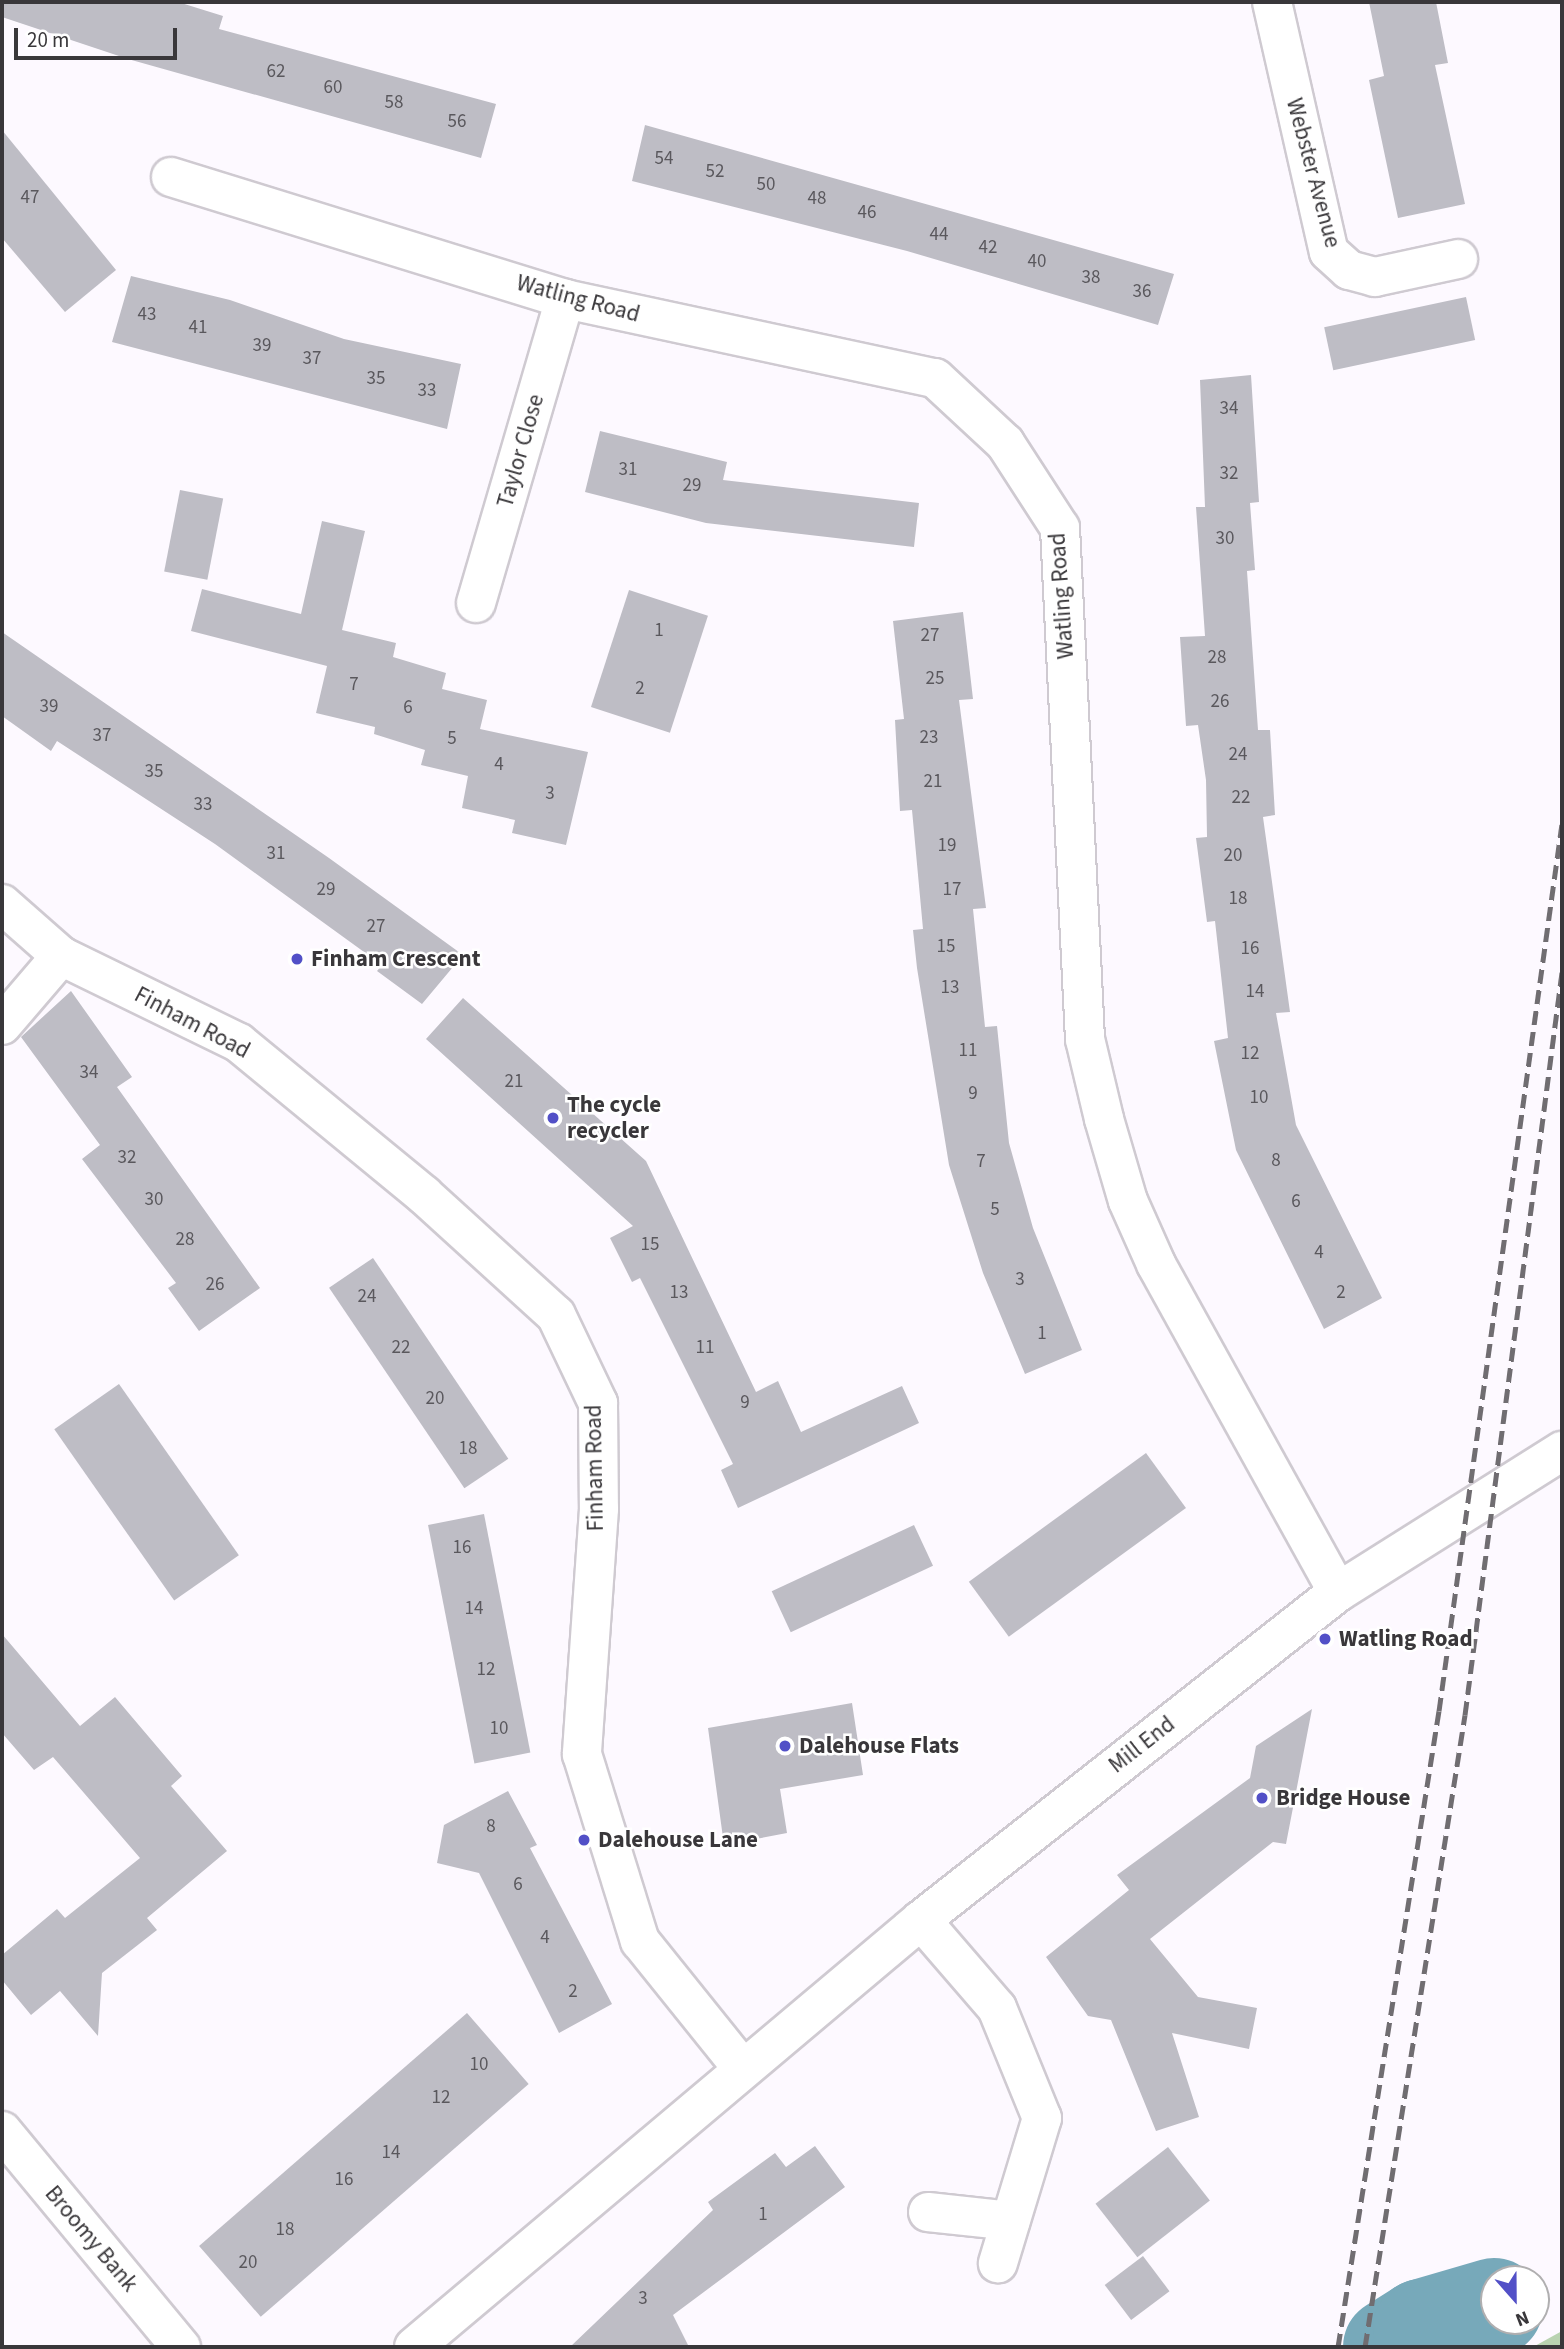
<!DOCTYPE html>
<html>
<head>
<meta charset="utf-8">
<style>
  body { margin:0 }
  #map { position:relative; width:1564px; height:2349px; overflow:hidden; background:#fdf9ff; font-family:"Source Sans 3",sans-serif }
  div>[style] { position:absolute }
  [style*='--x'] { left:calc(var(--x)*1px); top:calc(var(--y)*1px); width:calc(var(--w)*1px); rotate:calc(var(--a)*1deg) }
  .green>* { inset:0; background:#b9d3b1 }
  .river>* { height:98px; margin:-49px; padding:0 49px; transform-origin:49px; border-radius:49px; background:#77a9ba }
  .building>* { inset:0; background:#bebdc5; transform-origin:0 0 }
  .roads { filter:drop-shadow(2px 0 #cfcad1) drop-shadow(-2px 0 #cfcad1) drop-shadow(0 2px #cfcad1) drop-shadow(0 -2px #cfcad1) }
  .minor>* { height:38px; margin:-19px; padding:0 19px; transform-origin:19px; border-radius:19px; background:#fff }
  .rail>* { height:5px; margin-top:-2.5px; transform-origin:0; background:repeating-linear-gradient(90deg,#706d71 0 14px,transparent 0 21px) }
  .dots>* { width:19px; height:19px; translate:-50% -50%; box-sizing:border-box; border:4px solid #fff; border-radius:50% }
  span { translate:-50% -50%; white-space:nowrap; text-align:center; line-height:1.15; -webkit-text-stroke:5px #fff; paint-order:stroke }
  .number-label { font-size:19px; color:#5a585d }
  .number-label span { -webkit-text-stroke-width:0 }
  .street-label { font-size:23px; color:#39373a }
  .poi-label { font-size:23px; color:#39373a; font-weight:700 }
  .left { translate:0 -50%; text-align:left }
  .frame { position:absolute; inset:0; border:4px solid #39373a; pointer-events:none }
  .north { position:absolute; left:1480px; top:2265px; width:70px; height:70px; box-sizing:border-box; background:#fff; border:2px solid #b0afb0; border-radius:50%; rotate:159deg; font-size:19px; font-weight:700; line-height:28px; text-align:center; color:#39373a }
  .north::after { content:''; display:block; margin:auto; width:24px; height:32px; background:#5250c7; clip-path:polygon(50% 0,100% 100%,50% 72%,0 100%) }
  .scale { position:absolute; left:14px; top:28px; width:163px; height:32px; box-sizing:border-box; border:4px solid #39373a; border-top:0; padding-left:9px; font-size:21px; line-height:24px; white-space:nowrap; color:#39373a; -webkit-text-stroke:5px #fff; paint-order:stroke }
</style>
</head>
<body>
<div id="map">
  <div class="green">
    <i style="clip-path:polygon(1562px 2331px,1562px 2347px,1532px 2347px,1533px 2347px)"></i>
  </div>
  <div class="river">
    <i style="--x:1392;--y:2347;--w:36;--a:-32"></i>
    <i style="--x:1422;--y:2328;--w:75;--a:-16.3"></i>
  </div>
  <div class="building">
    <i style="clip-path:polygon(2px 2px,178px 2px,223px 16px,219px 29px,496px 104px,481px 158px,128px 59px,2px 17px)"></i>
    <i style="clip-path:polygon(1369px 2px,1436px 2px,1448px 63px,1435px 65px,1465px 204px,1398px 218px,1369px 80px,1384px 76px)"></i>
    <i style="clip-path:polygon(645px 125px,1174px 274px,1158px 325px,907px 251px,632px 181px)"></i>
    <i style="clip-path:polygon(2px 130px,116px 270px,65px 312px,2px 238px)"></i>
    <i style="clip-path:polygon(131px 276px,230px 300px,344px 339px,461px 364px,447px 429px,112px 342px)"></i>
    <i style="left:1466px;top:297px;width:44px;height:145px;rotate:78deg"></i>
    <i style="clip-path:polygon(1251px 375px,1259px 502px,1250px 503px,1255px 570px,1247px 571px,1258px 730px,1270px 730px,1275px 815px,1263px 817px,1290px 1012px,1276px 1013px,1296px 1125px,1382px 1298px,1324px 1329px,1236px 1150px,1214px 1041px,1228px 1038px,1215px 921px,1207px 922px,1196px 838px,1207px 837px,1206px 780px,1198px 725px,1186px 726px,1180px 637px,1205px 636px,1196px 507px,1205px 507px,1200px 380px)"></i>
    <i style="clip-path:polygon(600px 431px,727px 462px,723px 480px,919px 503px,914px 547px,706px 523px,585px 492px)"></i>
    <i style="left:180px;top:490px;width:44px;height:83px;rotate:11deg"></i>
    <i style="clip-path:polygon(322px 521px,365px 531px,342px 630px,396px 643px,393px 657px,446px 673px,442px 689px,487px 700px,480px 729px,588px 752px,566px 845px,512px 833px,515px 820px,462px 808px,468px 776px,421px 765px,425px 750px,374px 734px,375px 727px,316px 713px,327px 666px,191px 631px,202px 589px,301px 614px)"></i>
    <i style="left:629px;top:590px;width:83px;height:123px;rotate:18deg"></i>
    <i style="clip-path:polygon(963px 612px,973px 699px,959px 700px,986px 908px,973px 909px,985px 1027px,997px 1026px,1009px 1143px,1033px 1228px,1082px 1350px,1025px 1374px,983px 1273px,949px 1165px,917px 968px,913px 930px,923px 929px,912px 810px,900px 811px,895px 720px,904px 719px,893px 621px)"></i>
    <i style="clip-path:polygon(2px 632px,329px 858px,463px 955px,422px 1004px,377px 971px,382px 965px,215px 844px,57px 741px,51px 751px,2px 716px)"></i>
    <i style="clip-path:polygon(71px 991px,132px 1077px,117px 1087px,260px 1288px,199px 1331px,168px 1288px,176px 1283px,82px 1159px,100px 1145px,21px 1037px)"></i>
    <i style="clip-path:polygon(463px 998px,646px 1161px,756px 1392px,778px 1381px,801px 1432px,902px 1386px,919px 1423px,738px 1508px,721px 1470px,733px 1464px,640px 1278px,632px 1282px,610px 1238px,633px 1226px,426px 1039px)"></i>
    <i style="left:373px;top:1258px;width:242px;height:53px;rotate:56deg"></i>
    <i style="left:119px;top:1384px;width:209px;height:79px;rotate:55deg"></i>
    <i style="left:1146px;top:1453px;width:68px;height:219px;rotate:54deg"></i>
    <i style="left:484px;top:1514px;width:243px;height:57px;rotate:79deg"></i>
    <i style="left:914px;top:1525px;width:45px;height:157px;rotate:65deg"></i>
    <i style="clip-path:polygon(2px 1634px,80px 1726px,115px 1697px,182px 1776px,171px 1786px,227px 1851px,147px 1918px,157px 1930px,102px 1973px,98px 2036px,60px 1991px,31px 2015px,2px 1980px,2px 1955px,57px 1909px,65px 1918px,140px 1858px,53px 1757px,34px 1770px,2px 1733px)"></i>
    <i style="clip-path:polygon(852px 1703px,863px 1775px,780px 1789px,787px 1833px,724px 1845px,708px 1728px)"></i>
    <i style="clip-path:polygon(1312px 1709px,1286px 1844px,1273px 1842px,1150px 1939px,1198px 1997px,1257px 2008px,1249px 2049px,1172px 2033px,1199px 2117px,1156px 2131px,1111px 2020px,1088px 2016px,1046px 1957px,1129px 1890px,1117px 1875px,1250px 1778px,1256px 1746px)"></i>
    <i style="clip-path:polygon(508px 1791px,537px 1845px,530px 1848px,612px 2004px,559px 2033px,479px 1873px,437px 1863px,444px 1825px)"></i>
    <i style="left:467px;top:2013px;width:94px;height:355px;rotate:49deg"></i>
    <i style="clip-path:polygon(815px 2146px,845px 2187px,673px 2315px,689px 2347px,570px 2347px,713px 2210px,708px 2202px,775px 2153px,786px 2167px)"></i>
    <i style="left:1168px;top:2147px;width:68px;height:92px;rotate:52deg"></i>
    <i style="left:1143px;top:2256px;width:44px;height:48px;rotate:53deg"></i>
  </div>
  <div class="roads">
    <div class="minor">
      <i style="--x:1272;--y:2;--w:256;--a:77.2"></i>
      <i style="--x:1329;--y:252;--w:27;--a:42"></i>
      <i style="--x:1349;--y:270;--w:27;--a:15"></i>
      <i style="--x:1375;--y:277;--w:85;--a:-12.2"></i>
      <i style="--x:171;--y:177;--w:412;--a:17.2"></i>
      <i style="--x:565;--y:299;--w:378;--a:12.1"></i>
      <i style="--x:935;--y:378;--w:96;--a:42.9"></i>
      <i style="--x:1005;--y:443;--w:101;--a:57.1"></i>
      <i style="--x:1060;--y:528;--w:512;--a:87.2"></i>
      <i style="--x:1085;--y:1039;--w:82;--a:76.6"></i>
      <i style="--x:1104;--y:1119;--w:85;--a:73.7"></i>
      <i style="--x:1128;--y:1201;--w:69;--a:66"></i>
      <i style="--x:1156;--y:1264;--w:375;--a:61"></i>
      <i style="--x:476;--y:603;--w:317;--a:-73.7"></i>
      <i style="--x:2;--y:904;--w:79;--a:41.4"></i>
      <i style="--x:61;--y:956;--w:198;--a:26"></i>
      <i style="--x:239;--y:1043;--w:239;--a:39.4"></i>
      <i style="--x:424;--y:1195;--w:178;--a:42.3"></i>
      <i style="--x:556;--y:1315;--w:98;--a:64.5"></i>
      <i style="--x:598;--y:1403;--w:106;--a:89.5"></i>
      <i style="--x:599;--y:1509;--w:246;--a:94"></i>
      <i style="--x:582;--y:1754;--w:196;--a:72.8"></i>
      <i style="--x:640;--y:1941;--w:163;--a:51.2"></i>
      <i style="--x:2;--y:1025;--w:91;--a:-49.5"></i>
      <i style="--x:921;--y:1920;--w:116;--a:49.2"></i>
      <i style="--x:997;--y:2008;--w:119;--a:67.8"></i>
      <i style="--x:1042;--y:2118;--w:152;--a:106.9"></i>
      <i style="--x:2;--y:2131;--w:281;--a:50.4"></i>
      <i style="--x:928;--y:2212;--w:83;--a:6.2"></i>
      <i style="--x:414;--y:2347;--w:663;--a:-40.1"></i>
      <i style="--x:921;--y:1920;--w:531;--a:-38.19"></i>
      <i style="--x:1338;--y:1592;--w:265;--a:-32.2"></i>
    </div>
  </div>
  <div class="rail">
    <i style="--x:1338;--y:2347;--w:644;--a:-80.98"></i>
    <i style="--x:1439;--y:1711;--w:895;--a:-82.11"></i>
    <i style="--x:1365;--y:2347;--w:640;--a:-81.01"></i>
    <i style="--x:1465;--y:1715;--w:749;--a:-82.56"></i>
  </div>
  <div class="dots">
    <i style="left:297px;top:959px;background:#5250c7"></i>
    <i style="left:553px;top:1118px;background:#5250c7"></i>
    <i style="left:1325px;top:1639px;background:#5250c7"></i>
    <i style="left:785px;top:1746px;background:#5250c7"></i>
    <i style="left:1262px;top:1798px;background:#5250c7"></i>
    <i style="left:584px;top:1840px;background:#5250c7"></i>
  </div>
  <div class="number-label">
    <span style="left:276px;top:72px">62</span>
    <span style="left:333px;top:88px">60</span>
    <span style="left:394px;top:103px">58</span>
    <span style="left:457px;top:122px">56</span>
    <span style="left:664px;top:159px">54</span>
    <span style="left:715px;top:172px">52</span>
    <span style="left:766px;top:185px">50</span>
    <span style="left:30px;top:198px">47</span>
    <span style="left:817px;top:199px">48</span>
    <span style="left:867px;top:213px">46</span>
    <span style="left:939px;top:235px">44</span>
    <span style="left:988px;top:248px">42</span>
    <span style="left:1037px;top:262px">40</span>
    <span style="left:1091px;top:278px">38</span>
    <span style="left:1142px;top:292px">36</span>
    <span style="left:147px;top:315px">43</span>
    <span style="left:198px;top:328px">41</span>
    <span style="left:262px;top:346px">39</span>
    <span style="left:312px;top:359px">37</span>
    <span style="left:376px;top:379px">35</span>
    <span style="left:427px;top:391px">33</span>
    <span style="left:1229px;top:409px">34</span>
    <span style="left:628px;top:470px">31</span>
    <span style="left:1229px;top:474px">32</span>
    <span style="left:692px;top:486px">29</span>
    <span style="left:1225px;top:539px">30</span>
    <span style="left:659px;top:631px">1</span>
    <span style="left:930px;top:636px">27</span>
    <span style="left:1217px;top:658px">28</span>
    <span style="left:935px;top:679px">25</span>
    <span style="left:354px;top:685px">7</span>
    <span style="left:640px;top:689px">2</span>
    <span style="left:1220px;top:702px">26</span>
    <span style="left:49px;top:707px">39</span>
    <span style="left:408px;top:708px">6</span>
    <span style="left:102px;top:736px">37</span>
    <span style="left:929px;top:738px">23</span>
    <span style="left:452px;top:739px">5</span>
    <span style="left:1238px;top:755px">24</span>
    <span style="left:499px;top:765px">4</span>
    <span style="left:154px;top:772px">35</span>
    <span style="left:933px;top:782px">21</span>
    <span style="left:550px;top:794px">3</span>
    <span style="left:1241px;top:798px">22</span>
    <span style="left:203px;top:805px">33</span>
    <span style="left:947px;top:846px">19</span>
    <span style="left:276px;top:854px">31</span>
    <span style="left:1233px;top:856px">20</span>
    <span style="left:326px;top:890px">29</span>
    <span style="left:952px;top:890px">17</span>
    <span style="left:1238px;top:899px">18</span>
    <span style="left:376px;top:927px">27</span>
    <span style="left:946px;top:947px">15</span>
    <span style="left:1250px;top:949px">16</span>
    <span style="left:950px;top:988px">13</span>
    <span style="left:1255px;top:992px">14</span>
    <span style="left:968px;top:1051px">11</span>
    <span style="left:1250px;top:1054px">12</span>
    <span style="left:89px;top:1073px">34</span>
    <span style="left:514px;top:1082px">21</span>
    <span style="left:973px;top:1094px">9</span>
    <span style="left:1259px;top:1098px">10</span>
    <span style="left:127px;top:1158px">32</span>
    <span style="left:1276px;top:1161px">8</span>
    <span style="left:981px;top:1162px">7</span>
    <span style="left:154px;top:1200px">30</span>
    <span style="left:1296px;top:1202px">6</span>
    <span style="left:995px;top:1210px">5</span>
    <span style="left:185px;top:1240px">28</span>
    <span style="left:650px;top:1245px">15</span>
    <span style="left:1319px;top:1253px">4</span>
    <span style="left:1020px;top:1280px">3</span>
    <span style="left:215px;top:1285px">26</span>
    <span style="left:679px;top:1293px">13</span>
    <span style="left:1341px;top:1293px">2</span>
    <span style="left:367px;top:1297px">24</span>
    <span style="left:1042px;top:1334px">1</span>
    <span style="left:401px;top:1348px">22</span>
    <span style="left:705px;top:1348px">11</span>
    <span style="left:435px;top:1399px">20</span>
    <span style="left:745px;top:1403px">9</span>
    <span style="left:468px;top:1449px">18</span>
    <span style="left:462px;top:1548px">16</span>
    <span style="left:474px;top:1609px">14</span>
    <span style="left:486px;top:1670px">12</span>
    <span style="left:499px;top:1729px">10</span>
    <span style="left:491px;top:1827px">8</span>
    <span style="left:518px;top:1885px">6</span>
    <span style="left:545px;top:1938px">4</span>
    <span style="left:573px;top:1992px">2</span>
    <span style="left:479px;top:2065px">10</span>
    <span style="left:441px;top:2098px">12</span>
    <span style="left:391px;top:2153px">14</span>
    <span style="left:344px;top:2180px">16</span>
    <span style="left:763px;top:2215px">1</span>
    <span style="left:285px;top:2230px">18</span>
    <span style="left:248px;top:2263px">20</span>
    <span style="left:643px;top:2299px">3</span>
  </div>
  <div class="street-label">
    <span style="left:1313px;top:173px;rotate:75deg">Webster Avenue</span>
    <span style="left:578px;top:299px;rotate:15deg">Watling Road</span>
    <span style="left:521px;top:451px;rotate:-74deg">Taylor Close</span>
    <span style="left:1062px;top:596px;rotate:-94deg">Watling Road</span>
    <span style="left:192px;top:1023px;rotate:28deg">Finham Road</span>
    <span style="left:595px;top:1468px;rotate:-91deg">Finham Road</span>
    <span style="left:1142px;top:1745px;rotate:-38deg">Mill End</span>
    <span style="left:91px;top:2239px;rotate:50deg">Broomy Bank</span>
  </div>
  <div class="poi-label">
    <span class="left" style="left:311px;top:959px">Finham Crescent</span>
    <span class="left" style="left:567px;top:1118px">The cycle<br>recycler</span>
    <span class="left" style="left:1339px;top:1639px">Watling Road</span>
    <span class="left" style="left:799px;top:1746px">Dalehouse Flats</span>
    <span class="left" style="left:1276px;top:1798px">Bridge House</span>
    <span class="left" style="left:598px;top:1840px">Dalehouse Lane</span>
  </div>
  <div class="frame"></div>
  <div class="north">N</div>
  <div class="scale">20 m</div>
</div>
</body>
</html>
